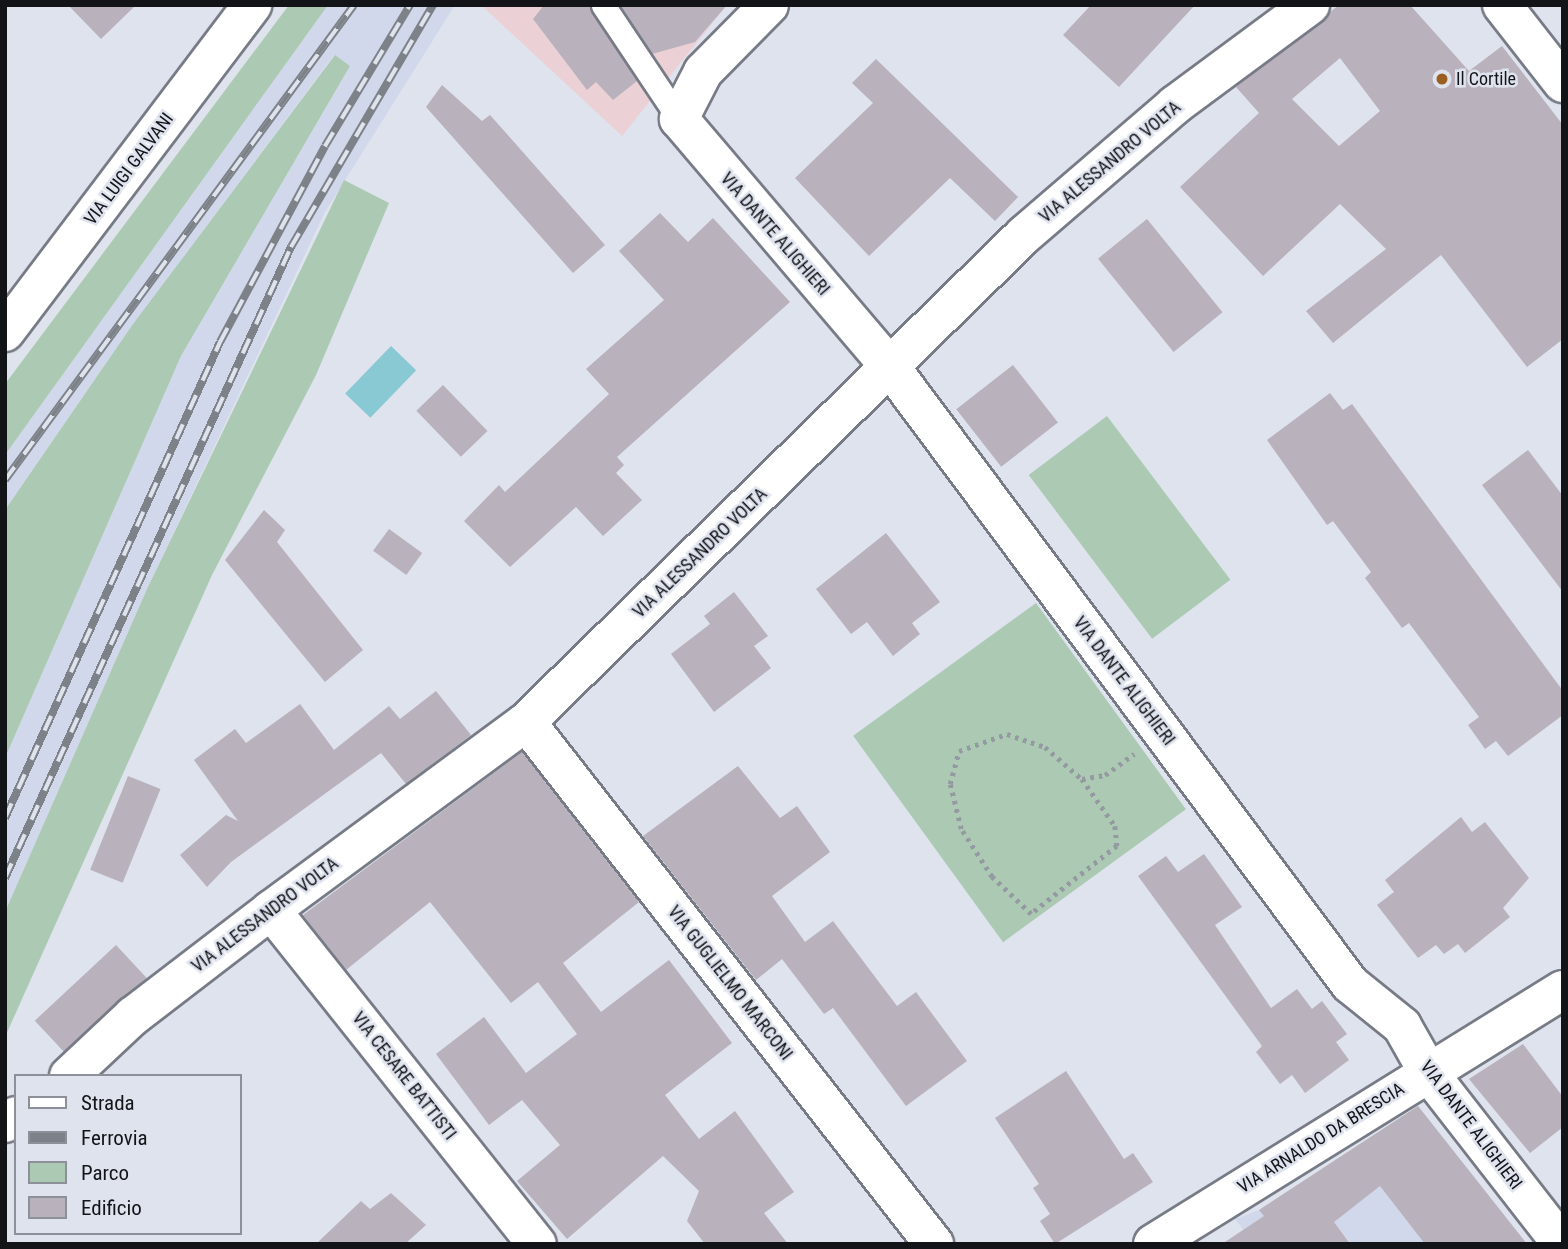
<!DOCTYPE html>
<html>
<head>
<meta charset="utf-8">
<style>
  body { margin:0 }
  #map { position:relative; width:1568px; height:1249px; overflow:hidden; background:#dee3ee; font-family:"Roboto Condensed",sans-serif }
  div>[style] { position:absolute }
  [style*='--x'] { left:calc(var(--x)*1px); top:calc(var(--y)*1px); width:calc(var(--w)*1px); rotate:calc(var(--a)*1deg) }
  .built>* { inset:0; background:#d1d8eb }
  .industrial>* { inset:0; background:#ebd1d6 }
  .green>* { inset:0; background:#accab3; transform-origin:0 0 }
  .water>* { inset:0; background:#89c9d4; transform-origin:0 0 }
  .building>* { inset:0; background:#b9b1bb; transform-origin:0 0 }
  .path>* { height:4.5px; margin-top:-2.25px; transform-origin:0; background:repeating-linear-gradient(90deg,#9599a1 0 3.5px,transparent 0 8.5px) }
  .roads { filter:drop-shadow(2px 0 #777b86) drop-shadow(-2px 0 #777b86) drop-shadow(0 2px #777b86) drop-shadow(0 -2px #777b86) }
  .service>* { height:23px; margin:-11.5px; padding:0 11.5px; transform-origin:11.5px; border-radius:11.5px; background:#fff }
  .minor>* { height:38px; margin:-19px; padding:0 19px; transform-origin:19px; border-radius:19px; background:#fff }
  .rail>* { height:8px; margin-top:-4px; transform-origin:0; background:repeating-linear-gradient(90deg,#dee3ee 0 16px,#7d8188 0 32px); box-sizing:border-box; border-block:2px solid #7d8188 }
  .dots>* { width:19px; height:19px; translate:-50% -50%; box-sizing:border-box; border:4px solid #dee3ee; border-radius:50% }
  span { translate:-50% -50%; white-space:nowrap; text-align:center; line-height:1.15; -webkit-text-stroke:5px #dee3ee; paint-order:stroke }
  .poi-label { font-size:18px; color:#131418 }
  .left { translate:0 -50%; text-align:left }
  .street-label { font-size:18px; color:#131418 }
  .frame { position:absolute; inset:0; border:7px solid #131418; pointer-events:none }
  .legend { position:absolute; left:14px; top:1074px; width:228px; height:161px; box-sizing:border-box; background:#dee3ee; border:2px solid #8d9098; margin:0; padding:9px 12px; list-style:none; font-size:21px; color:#131418 }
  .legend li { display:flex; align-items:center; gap:14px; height:35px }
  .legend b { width:35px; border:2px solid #8d9098 }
</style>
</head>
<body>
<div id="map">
  <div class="built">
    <i style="clip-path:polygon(328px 5px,455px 5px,325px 212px,147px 589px,5px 912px,5px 758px,181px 356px,350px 66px,334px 55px,133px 324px,5px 510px,5px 455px)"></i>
    <i style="clip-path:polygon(1418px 1106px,1527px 1244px,1254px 1244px,1235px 1219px,1259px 1210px)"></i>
  </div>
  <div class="industrial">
    <i style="clip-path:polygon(481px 5px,727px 5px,622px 136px)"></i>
  </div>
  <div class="green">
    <i style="clip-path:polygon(289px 5px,328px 5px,5px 455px,5px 384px)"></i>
    <i style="clip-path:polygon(335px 55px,350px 66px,181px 356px,5px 758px,5px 510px,133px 324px)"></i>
    <i style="clip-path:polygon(344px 180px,389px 203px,316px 375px,212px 575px,5px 1037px,5px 912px,147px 589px)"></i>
    <i style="left:1107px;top:416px;width:205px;height:98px;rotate:53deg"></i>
    <i style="left:1036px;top:603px;width:255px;height:226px;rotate:54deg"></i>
  </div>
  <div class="water">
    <i style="left:391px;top:346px;width:35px;height:66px;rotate:44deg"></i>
  </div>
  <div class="building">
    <i style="clip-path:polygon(68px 5px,136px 5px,101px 39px)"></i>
    <i style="clip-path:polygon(544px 5px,589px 5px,637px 81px,613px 100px,596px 82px,587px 90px,533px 19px)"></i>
    <i style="clip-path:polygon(620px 5px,727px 5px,695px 42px,652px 54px)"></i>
    <i style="clip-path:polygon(1091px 5px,1195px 5px,1119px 87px,1063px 35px)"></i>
    <i style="clip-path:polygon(evenodd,1339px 5px,1410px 5px,1469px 71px,1502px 46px,1563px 125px,1563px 339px,1527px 367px,1441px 255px,1333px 343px,1306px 311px,1386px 249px,1340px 204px,1263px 276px,1180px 187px,1259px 113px,1236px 87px,1339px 5px,1340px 58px,1380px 111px,1339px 146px,1292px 99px,1340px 58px)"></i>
    <i style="clip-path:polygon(876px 59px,1018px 197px,995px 221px,950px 178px,869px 256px,795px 178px,873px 103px,852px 83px)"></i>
    <i style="clip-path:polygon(442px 85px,482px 121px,490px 115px,605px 245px,573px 273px,426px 107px)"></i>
    <i style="clip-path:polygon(660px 213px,688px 242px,713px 218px,790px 302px,617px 457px,624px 465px,616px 473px,642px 500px,603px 536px,576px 507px,510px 567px,464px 521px,499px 485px,505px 492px,609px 394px,586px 369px,664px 300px,619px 251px)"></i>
    <i style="left:1147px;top:219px;width:120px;height:63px;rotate:51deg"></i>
    <i style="left:1013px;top:365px;width:73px;height:72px;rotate:52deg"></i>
    <i style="left:443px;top:385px;width:64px;height:37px;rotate:46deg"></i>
    <i style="clip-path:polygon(1330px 393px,1343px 410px,1352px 404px,1563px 691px,1563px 715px,1508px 756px,1496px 741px,1485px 749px,1468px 725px,1479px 717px,1409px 623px,1402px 628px,1365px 578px,1371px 572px,1333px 521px,1327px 525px,1267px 440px)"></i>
    <i style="clip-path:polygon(1528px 450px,1563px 496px,1563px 592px,1482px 485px)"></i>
    <i style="clip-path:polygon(264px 510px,285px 530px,277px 542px,363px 650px,325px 682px,225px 560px)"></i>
    <i style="left:389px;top:529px;width:41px;height:27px;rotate:36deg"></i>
    <i style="clip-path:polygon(886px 533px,940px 602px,912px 623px,920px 634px,893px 656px,867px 622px,851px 634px,816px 589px)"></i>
    <i style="clip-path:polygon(734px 592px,768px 636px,754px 646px,771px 668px,714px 712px,671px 654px,710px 624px,704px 616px)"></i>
    <i style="clip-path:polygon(436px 691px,471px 735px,406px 784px,381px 753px,231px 862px,207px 887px,180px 855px,226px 815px,238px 821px,194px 760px,235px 729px,246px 743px,300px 704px,334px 750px,389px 706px,400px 719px)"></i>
    <i style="clip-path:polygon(522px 752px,639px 902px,563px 963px,601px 1012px,669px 960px,732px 1043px,665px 1095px,699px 1139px,735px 1111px,794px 1192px,764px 1213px,788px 1244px,705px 1244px,687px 1221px,699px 1191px,663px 1156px,567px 1239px,517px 1181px,560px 1145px,522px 1100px,489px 1125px,436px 1054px,484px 1017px,526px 1073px,577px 1034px,538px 982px,511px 1003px,430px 902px,346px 970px,303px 915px)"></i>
    <i style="clip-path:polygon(738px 766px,780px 818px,797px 806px,830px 852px,772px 896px,805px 942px,833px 921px,897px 1006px,916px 992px,967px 1061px,906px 1106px,833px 1008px,824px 1014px,782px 959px,756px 980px,643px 836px)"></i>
    <i style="left:128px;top:776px;width:35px;height:101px;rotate:22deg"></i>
    <i style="clip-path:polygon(1461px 817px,1472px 832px,1485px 822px,1529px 878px,1503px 908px,1510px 917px,1465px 953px,1458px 944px,1444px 954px,1436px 945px,1418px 958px,1377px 905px,1394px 892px,1385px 880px)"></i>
    <i style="clip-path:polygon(1204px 854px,1242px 907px,1215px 925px,1271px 1008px,1297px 989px,1312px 1009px,1322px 1001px,1347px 1034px,1336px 1042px,1349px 1060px,1305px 1093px,1292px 1075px,1280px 1084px,1256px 1052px,1262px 1046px,1138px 876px,1166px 856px,1178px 872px)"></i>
    <i style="left:116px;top:945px;width:45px;height:111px;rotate:47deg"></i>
    <i style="clip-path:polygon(1523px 1044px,1563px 1097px,1563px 1127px,1530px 1153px,1469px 1079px)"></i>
    <i style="clip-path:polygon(1066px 1071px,1124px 1159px,1133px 1153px,1153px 1182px,1055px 1244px,1040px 1221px,1050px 1214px,1033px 1188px,1039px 1184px,995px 1118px)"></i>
    <i style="clip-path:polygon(1418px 1106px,1527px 1244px,1425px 1244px,1380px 1186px,1334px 1222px,1350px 1244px,1222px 1244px,1264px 1216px,1259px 1210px)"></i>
    <i style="clip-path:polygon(391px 1193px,426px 1225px,405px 1244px,316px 1244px,361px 1201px,370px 1209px)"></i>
  </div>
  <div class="path">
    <i style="--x:1082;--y:779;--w:57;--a:54.9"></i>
    <i style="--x:1115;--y:826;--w:20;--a:84"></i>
    <i style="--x:1117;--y:846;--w:110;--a:141.7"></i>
    <i style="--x:1031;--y:914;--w:54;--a:-136.5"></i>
    <i style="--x:992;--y:877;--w:57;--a:-122.9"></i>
    <i style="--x:961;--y:829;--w:46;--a:-103.7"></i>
    <i style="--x:950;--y:784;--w:34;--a:-75"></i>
    <i style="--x:959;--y:751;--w:51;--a:-19.5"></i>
    <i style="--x:1007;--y:734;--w:40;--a:18.9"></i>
    <i style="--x:1045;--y:747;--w:49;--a:40.9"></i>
    <i style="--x:1082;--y:779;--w:23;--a:-10"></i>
    <i style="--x:1105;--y:775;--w:36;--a:-36"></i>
  </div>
  <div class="roads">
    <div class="service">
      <i style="--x:603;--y:5;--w:137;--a:56.3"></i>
    </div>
    <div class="minor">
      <i style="--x:769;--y:5;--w:94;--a:134.6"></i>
      <i style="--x:703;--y:72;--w:53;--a:117.1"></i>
      <i style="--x:679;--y:119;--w:327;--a:49.6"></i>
      <i style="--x:891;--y:368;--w:768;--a:53.31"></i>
      <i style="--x:1350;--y:984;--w:67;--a:38.9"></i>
      <i style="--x:1402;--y:1026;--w:53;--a:60.5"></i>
      <i style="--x:1428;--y:1072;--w:218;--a:52.1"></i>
      <i style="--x:1502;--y:5;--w:99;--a:52"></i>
      <i style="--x:5;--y:332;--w:410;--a:-52.9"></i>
      <i style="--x:526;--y:722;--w:663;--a:51.99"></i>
      <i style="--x:271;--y:910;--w:427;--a:51.5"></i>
      <i style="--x:69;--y:1076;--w:88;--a:-43.2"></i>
      <i style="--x:133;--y:1016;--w:174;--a:-37.5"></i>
      <i style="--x:271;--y:910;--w:317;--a:-36.4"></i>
      <i style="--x:526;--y:722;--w:697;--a:-44.36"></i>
      <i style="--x:1024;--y:235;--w:199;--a:-40.7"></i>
      <i style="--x:1175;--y:105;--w:168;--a:-36.5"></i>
      <i style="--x:5;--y:1123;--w:13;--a:-32"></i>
      <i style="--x:1153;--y:1244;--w:482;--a:-31.8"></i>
    </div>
  </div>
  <div class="rail">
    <i style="--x:5;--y:480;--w:589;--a:-53.69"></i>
    <i style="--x:5;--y:818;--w:522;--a:-65.69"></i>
    <i style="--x:220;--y:342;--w:222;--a:-61.8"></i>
    <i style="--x:325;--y:146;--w:165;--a:-58.9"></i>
    <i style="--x:5;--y:878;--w:693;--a:-65.62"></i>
    <i style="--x:291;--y:247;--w:281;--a:-59.6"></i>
  </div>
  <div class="dots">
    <i style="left:1442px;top:79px;background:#9b6020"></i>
  </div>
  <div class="poi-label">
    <span class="left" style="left:1456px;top:79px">Il Cortile</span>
  </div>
  <div class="street-label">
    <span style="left:1110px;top:162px;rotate:-40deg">VIA ALESSANDRO VOLTA</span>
    <span style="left:129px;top:169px;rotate:-53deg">VIA LUIGI GALVANI</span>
    <span style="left:775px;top:234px;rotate:49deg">VIA DANTE ALIGHIERI</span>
    <span style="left:700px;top:553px;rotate:-44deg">VIA ALESSANDRO VOLTA</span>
    <span style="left:1124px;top:681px;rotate:53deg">VIA DANTE ALIGHIERI</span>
    <span style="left:265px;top:915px;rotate:-37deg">VIA ALESSANDRO VOLTA</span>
    <span style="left:730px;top:983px;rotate:52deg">VIA GUGLIELMO MARCONI</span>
    <span style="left:404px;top:1076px;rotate:52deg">VIA CESARE BATTISTI</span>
    <span style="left:1471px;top:1125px;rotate:53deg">VIA DANTE ALIGHIERI</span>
    <span style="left:1321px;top:1138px;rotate:-32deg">VIA ARNALDO DA BRESCIA</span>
  </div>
  <div class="frame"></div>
  <ul class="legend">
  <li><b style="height:9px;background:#fff"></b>Strada</li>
  <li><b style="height:9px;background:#7d8188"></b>Ferrovia</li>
  <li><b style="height:19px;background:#accab3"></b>Parco</li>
  <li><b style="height:19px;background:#b9b1bb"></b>Edificio</li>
  </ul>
</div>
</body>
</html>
